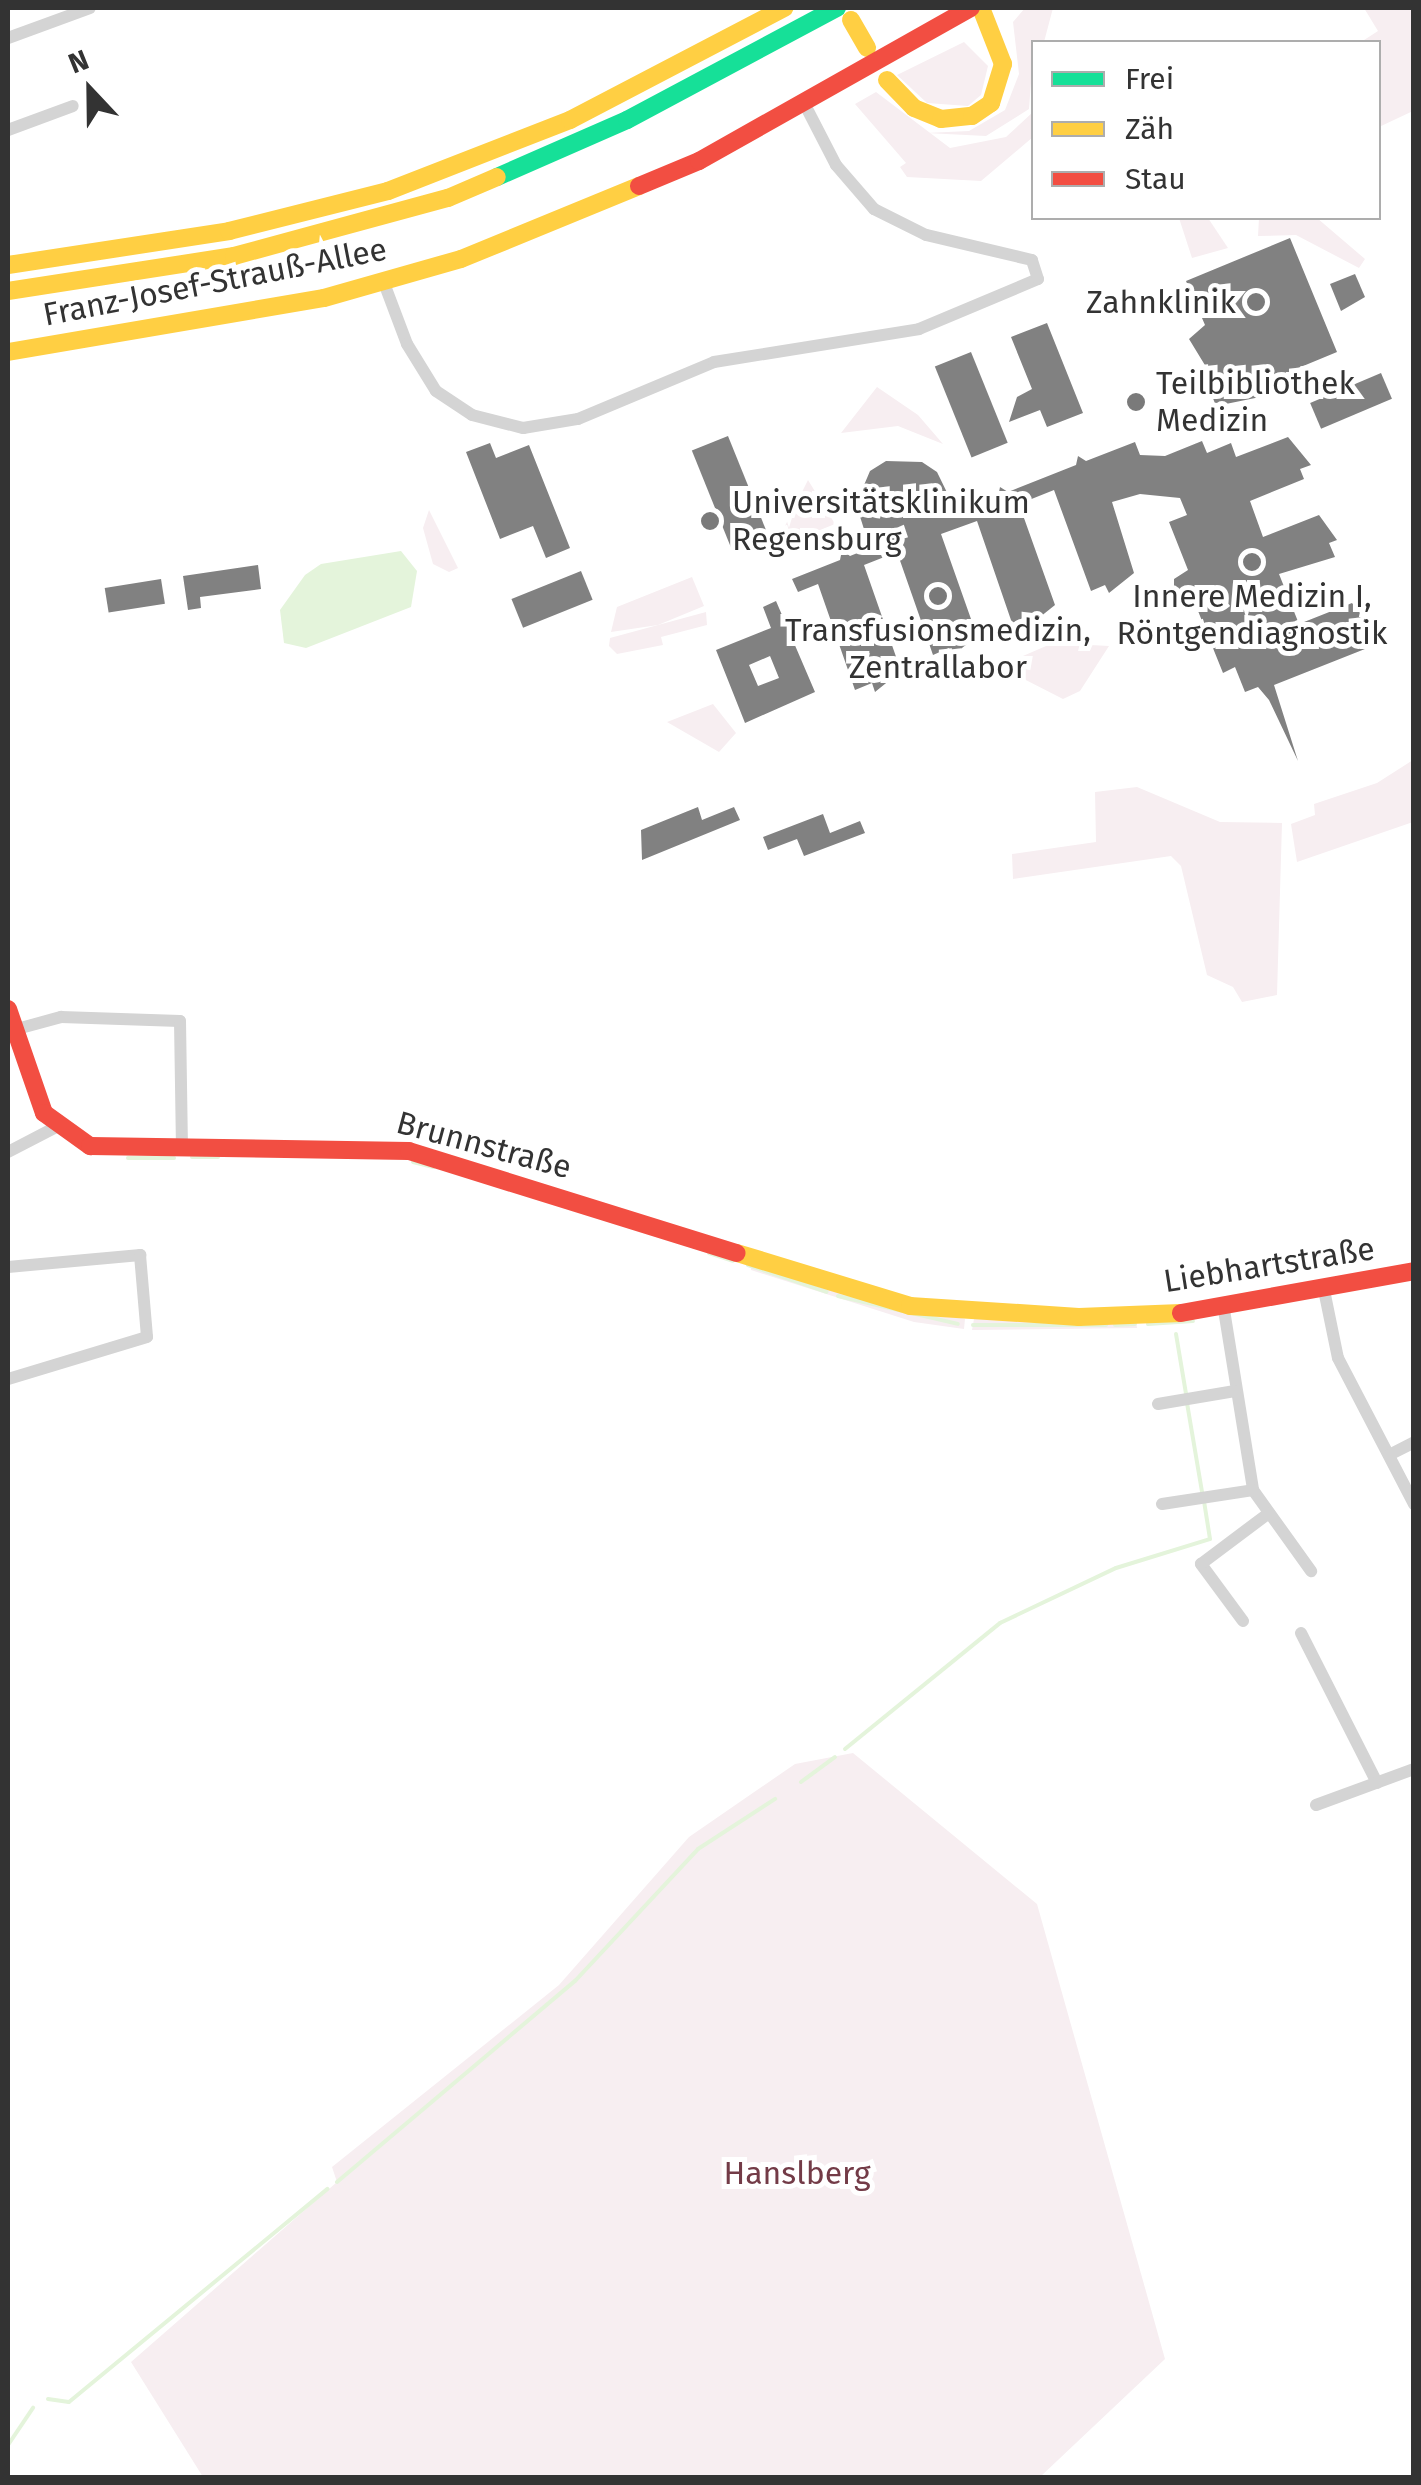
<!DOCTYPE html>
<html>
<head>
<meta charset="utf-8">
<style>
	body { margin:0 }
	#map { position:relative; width:1421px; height:2485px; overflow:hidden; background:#fff; font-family:"Fira Sans",sans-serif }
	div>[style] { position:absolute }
	.green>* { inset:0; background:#f7eef1 }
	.water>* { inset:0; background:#e4f4db }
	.stream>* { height:4px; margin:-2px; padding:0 2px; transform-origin:2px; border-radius:2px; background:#e4f4db }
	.building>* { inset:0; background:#818181; transform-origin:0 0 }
	.street>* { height:12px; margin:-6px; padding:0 6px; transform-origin:6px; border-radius:6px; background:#d4d4d4 }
	.fast>* { height:18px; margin:-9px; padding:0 9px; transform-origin:9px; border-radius:9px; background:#16e098 }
	.slow>* { height:18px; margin:-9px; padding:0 9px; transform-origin:9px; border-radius:9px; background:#ffcf43 }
	.jam>* { height:18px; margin:-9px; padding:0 9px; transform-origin:9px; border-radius:9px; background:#f24e42 }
	.dots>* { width:28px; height:28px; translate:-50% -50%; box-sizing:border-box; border:5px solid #fff; border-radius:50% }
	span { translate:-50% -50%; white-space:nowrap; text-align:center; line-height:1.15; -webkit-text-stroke:10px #fff; paint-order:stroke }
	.street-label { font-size:32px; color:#333 }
	.poi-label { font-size:32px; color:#333 }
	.right { translate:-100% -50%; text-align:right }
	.left { translate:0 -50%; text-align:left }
	.park-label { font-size:32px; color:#733b47 }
	.frame { position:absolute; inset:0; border:10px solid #333; pointer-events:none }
	.legend { position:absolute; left:1031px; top:40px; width:350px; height:180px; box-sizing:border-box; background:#fff; border:2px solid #adadad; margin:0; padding:12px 18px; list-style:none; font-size:30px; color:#333 }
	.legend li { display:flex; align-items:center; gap:20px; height:50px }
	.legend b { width:50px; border:2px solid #adadad }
	.north { position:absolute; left:40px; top:40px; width:100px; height:100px; -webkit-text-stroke:8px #fff; paint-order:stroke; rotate:338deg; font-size:28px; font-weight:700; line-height:40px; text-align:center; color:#333 }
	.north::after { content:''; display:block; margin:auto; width:35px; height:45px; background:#333; clip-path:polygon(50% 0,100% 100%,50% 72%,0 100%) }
</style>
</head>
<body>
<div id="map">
	<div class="green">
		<i style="clip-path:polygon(1025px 8px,1053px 8px,1044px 42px,1034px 42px,1029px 109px,986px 136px,926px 133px,969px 131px,1005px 110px,1019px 74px,1013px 22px)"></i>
		<i style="clip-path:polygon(1364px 8px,1413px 8px,1413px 111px,1379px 127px,1378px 42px,1361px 42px,1378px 31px)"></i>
		<i style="clip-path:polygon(964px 42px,988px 66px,981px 95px,968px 106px,927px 103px,897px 75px)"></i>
		<i style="clip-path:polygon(876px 92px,950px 148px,1006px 137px,1033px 112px,1033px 137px,981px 181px,907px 177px,900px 167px,906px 163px,855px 104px)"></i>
		<i style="clip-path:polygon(1179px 218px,1208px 218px,1228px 248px,1192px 258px)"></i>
		<i style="clip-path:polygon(1259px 218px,1317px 218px,1365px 259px,1359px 268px,1296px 235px,1258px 236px)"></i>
		<i style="clip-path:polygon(877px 387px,918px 415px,943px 444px,898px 426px,841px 433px)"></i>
		<i style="clip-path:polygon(808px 480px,835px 524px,790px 542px,785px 526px)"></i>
		<i style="clip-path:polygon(429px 510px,458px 568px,449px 572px,433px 564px,423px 528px)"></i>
		<i style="clip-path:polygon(692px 577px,704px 606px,658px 625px,611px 632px,617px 607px)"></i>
		<i style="clip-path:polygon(706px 612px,707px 625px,661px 637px,663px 645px,617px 654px,609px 646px,610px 638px)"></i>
		<i style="clip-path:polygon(1053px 643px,1109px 646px,1080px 691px,1063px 699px,1016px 675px,977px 676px)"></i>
		<i style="clip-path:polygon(713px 704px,736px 733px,719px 752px,667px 722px)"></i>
		<i style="clip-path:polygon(1413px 760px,1413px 822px,1297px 862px,1291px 824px,1315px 815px,1314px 804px,1377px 783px)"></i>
		<i style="clip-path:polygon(1137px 787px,1220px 822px,1282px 823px,1277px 995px,1242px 1002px,1233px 987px,1207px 975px,1181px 866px,1171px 856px,1013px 879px,1012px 854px,1096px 842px,1095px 792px)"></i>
		<i style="clip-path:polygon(751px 1261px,965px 1319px,964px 1329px,914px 1322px,751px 1270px)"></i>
		<i style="clip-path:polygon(974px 1319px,1136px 1321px,1137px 1328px,972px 1330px)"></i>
		<i style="clip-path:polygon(853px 1753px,1037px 1904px,1165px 2359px,1040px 2477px,203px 2477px,131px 2362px,337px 2182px,332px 2167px,559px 1985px,689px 1837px,795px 1764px)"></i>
	</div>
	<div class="water">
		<i style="clip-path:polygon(401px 551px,417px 571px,411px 607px,306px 648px,284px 643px,280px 610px,305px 575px,321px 564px)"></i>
	</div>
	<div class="stream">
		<i style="left:192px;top:1157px;width:26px"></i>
		<i style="left:128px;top:1158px;width:46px"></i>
		<i style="left:413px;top:1162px;width:21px;rotate:14deg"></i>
		<i style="left:709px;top:1253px;width:25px;rotate:18deg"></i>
		<i style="left:748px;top:1265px;width:83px;rotate:18.9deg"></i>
		<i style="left:838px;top:1296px;width:123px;rotate:13.1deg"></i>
		<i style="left:1148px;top:1324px;width:45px;rotate:-3.8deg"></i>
		<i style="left:973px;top:1325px;width:133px"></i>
		<i style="left:1115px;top:1325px;width:20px;rotate:-3deg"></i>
		<i style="left:1176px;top:1334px;width:61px;rotate:80.5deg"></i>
		<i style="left:1187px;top:1403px;width:90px;rotate:80.4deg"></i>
		<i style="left:845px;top:1749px;width:200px;rotate:-39.1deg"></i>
		<i style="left:1000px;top:1623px;width:128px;rotate:-25.4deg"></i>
		<i style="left:1116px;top:1568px;width:98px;rotate:-17.1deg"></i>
		<i style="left:1210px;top:1539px;width:37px;rotate:-99deg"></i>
		<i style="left:801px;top:1782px;width:42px;rotate:-36.3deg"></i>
		<i style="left:337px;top:2182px;width:312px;rotate:-40.2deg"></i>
		<i style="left:575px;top:1981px;width:180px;rotate:-47deg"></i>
		<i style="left:698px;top:1849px;width:92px;rotate:-33deg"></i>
		<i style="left:48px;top:2399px;width:21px;rotate:8deg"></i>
		<i style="left:69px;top:2402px;width:335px;rotate:-39.5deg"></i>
		<i style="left:8px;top:2445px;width:45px;rotate:-56deg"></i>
	</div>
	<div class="building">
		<i style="clip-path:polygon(1290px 238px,1337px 352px,1260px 384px,1265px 396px,1216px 406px,1207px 383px,1214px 380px,1189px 339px,1205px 325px,1186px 281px)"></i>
		<i style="clip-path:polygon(1355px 274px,1365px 297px,1341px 311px,1330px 284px)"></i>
		<i style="clip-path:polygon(1047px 323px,1083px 413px,1047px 427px,1040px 410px,1009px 422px,1017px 397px,1032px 389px,1011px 337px)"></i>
		<i style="left:971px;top:352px;width:98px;height:39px;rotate:68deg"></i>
		<i style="left:1381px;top:373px;width:28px;height:77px;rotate:67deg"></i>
		<i style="left:728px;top:436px;width:109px;height:39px;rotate:68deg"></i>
		<i style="clip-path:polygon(1288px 437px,1311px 465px,1300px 469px,1304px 479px,1250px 501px,1263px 537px,1319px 515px,1337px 540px,1329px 543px,1335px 557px,1279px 574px,1299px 624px,1352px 603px,1372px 628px,1364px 631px,1370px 647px,1274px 685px,1298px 761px,1269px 700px,1258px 687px,1245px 692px,1235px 667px,1223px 673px,1196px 606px,1174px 593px,1174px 579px,1188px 570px,1169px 522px,1187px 515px,1180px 498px,1140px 494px,1112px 502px,1134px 573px,1109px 593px,1105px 585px,1091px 591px,1054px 490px,1019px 504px,1055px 605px,1030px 625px,1027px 616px,1012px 623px,977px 521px,941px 534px,977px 636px,952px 656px,949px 648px,933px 655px,897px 552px,864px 565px,901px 671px,875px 692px,872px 683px,855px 690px,818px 584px,798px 592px,792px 579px,840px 560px,842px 550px,850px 556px,870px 548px,856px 504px,870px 471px,886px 461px,922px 462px,937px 472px,957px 513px,998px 497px,1000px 487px,1008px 492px,1076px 465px,1078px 456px,1086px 461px,1135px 442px,1140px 455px,1165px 456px,1202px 441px,1207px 453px,1231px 443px,1236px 457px)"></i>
		<i style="clip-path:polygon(490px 443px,496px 458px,529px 445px,570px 548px,546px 558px,533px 526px,500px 539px,466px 452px)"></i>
		<i style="clip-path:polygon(258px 565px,261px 589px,200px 597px,201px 608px,188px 610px,183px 576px)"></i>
		<i style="left:581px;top:571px;width:31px;height:75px;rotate:68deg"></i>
		<i style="left:161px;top:579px;width:25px;height:57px;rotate:81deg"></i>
		<i style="clip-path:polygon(evenodd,776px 601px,815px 692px,745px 723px,716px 650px,771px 628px,763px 607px,776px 601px,770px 656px,779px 678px,758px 686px,749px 665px,770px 656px)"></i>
		<i style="clip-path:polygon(698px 807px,702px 820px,734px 807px,740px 820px,642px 860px,641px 830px)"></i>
		<i style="clip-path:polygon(823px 814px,830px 833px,860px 821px,865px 833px,804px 856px,797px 839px,768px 850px,763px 837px)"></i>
	</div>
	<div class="street">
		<i style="left:8px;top:38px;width:87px;rotate:-20.1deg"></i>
		<i style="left:8px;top:130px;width:69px;rotate:-20.3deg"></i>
		<i style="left:384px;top:283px;width:65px;rotate:69.3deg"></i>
		<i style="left:407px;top:344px;width:55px;rotate:58.3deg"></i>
		<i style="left:436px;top:391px;width:43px;rotate:33.7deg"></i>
		<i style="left:472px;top:415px;width:53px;rotate:14.3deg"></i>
		<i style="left:523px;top:428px;width:56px;rotate:-9.3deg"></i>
		<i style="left:578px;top:419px;width:147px;rotate:-22.7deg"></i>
		<i style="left:714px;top:362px;width:208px;rotate:-9.1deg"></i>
		<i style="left:919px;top:329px;width:129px;rotate:-22.8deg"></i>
		<i style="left:1038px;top:279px;width:20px;rotate:-108deg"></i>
		<i style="left:1032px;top:260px;width:109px;rotate:-166.7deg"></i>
		<i style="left:926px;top:235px;width:58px;rotate:-153.4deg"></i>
		<i style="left:874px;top:209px;width:58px;rotate:-130.8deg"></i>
		<i style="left:836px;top:165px;width:70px;rotate:-117.3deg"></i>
		<i style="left:17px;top:1029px;width:46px;rotate:-15.3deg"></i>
		<i style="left:61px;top:1017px;width:119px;rotate:1.9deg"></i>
		<i style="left:180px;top:1021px;width:126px;rotate:89.1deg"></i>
		<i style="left:8px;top:1152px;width:54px;rotate:-27.5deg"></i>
		<i style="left:8px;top:1267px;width:133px;rotate:-5.2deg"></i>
		<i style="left:140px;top:1255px;width:82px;rotate:85.1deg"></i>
		<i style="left:147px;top:1337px;width:145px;rotate:163.2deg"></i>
		<i style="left:1324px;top:1290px;width:69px;rotate:78.4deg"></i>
		<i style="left:1338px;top:1358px;width:165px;rotate:62.5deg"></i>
		<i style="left:1224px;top:1310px;width:182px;rotate:80.8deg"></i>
		<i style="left:1253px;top:1490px;width:100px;rotate:54.4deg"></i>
		<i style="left:1158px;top:1404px;width:78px;rotate:-9.6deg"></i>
		<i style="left:1389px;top:1455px;width:28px;rotate:-27deg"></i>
		<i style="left:1162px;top:1504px;width:92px;rotate:-8.7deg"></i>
		<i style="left:1243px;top:1621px;width:71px;rotate:-126.4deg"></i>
		<i style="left:1201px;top:1564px;width:85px;rotate:-36.9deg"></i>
		<i style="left:1301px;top:1633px;width:168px;rotate:63.1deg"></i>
		<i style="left:1316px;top:1805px;width:104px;rotate:-20.2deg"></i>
	</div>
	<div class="fast">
		<i style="left:497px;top:177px;width:142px;rotate:-23.7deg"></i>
		<i style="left:627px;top:120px;width:238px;rotate:-28.1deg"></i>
	</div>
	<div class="slow">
		<i style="left:851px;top:20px;width:32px;rotate:60deg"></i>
		<i style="left:887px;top:80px;width:39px;rotate:46deg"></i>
		<i style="left:914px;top:108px;width:29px;rotate:22deg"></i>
		<i style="left:941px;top:119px;width:31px;rotate:-6deg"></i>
		<i style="left:972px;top:116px;width:23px;rotate:-34deg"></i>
		<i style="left:991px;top:103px;width:41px;rotate:-72.9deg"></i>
		<i style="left:1003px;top:64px;width:60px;rotate:-111.4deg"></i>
		<i style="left:8px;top:265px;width:224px;rotate:-8.7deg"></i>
		<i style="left:229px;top:231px;width:164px;rotate:-14.1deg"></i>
		<i style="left:388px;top:191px;width:195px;rotate:-21.3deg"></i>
		<i style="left:570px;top:120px;width:242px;rotate:-27.6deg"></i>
		<i style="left:8px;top:291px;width:229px;rotate:-8.8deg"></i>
		<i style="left:234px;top:256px;width:222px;rotate:-15.2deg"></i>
		<i style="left:448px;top:198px;width:53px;rotate:-23.2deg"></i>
		<i style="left:8px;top:352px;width:321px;rotate:-9.7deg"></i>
		<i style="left:324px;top:298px;width:142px;rotate:-15.9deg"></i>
		<i style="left:461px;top:259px;width:192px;rotate:-22.3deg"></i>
		<i style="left:737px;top:1253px;width:181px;rotate:17deg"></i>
		<i style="left:910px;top:1306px;width:169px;rotate:3.7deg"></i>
		<i style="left:1079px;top:1317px;width:102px;rotate:-2.2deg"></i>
	</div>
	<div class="jam">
		<i style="left:639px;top:186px;width:65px;rotate:-22.6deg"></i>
		<i style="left:699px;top:161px;width:312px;rotate:-29.4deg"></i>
		<i style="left:8px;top:1009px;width:110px;rotate:70.9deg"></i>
		<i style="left:44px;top:1113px;width:57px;rotate:35.7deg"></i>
		<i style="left:90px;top:1146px;width:319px;rotate:0.9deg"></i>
		<i style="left:409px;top:1151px;width:343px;rotate:17.3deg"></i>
		<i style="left:1181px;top:1313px;width:237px;rotate:-10.2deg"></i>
	</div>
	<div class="dots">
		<i style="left:1256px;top:302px;background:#7a7a7a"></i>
		<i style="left:1136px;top:402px;background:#7a7a7a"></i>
		<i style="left:710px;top:521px;background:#7a7a7a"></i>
		<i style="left:1252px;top:562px;background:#7a7a7a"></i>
		<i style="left:938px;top:596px;background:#7a7a7a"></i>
	</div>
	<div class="street-label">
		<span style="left:215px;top:282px;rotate:-11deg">Franz-Josef-Strauß-Allee</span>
		<span style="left:484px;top:1145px;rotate:15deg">Brunnstraße</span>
		<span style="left:1269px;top:1265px;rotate:-9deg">Liebhartstraße</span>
	</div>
	<div class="poi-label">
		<span class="right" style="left:1236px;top:302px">Zahnklinik</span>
		<span class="left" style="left:1156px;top:402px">Teilbibliothek<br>Medizin</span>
		<span class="left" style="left:732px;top:521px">Universitätsklinikum<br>Regensburg</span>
		<span style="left:1252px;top:615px">Innere Medizin I,<br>Röntgendiagnostik</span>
		<span style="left:938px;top:649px">Transfusionsmedizin,<br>Zentrallabor</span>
	</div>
	<div class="park-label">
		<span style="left:797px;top:2173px">Hanslberg</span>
	</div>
	<div class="frame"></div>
	<ul class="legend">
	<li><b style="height:12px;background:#16e098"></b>Frei</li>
	<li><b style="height:12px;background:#ffcf43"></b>Zäh</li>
	<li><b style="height:12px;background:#f24e42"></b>Stau</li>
	</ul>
	<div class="north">N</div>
</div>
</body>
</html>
